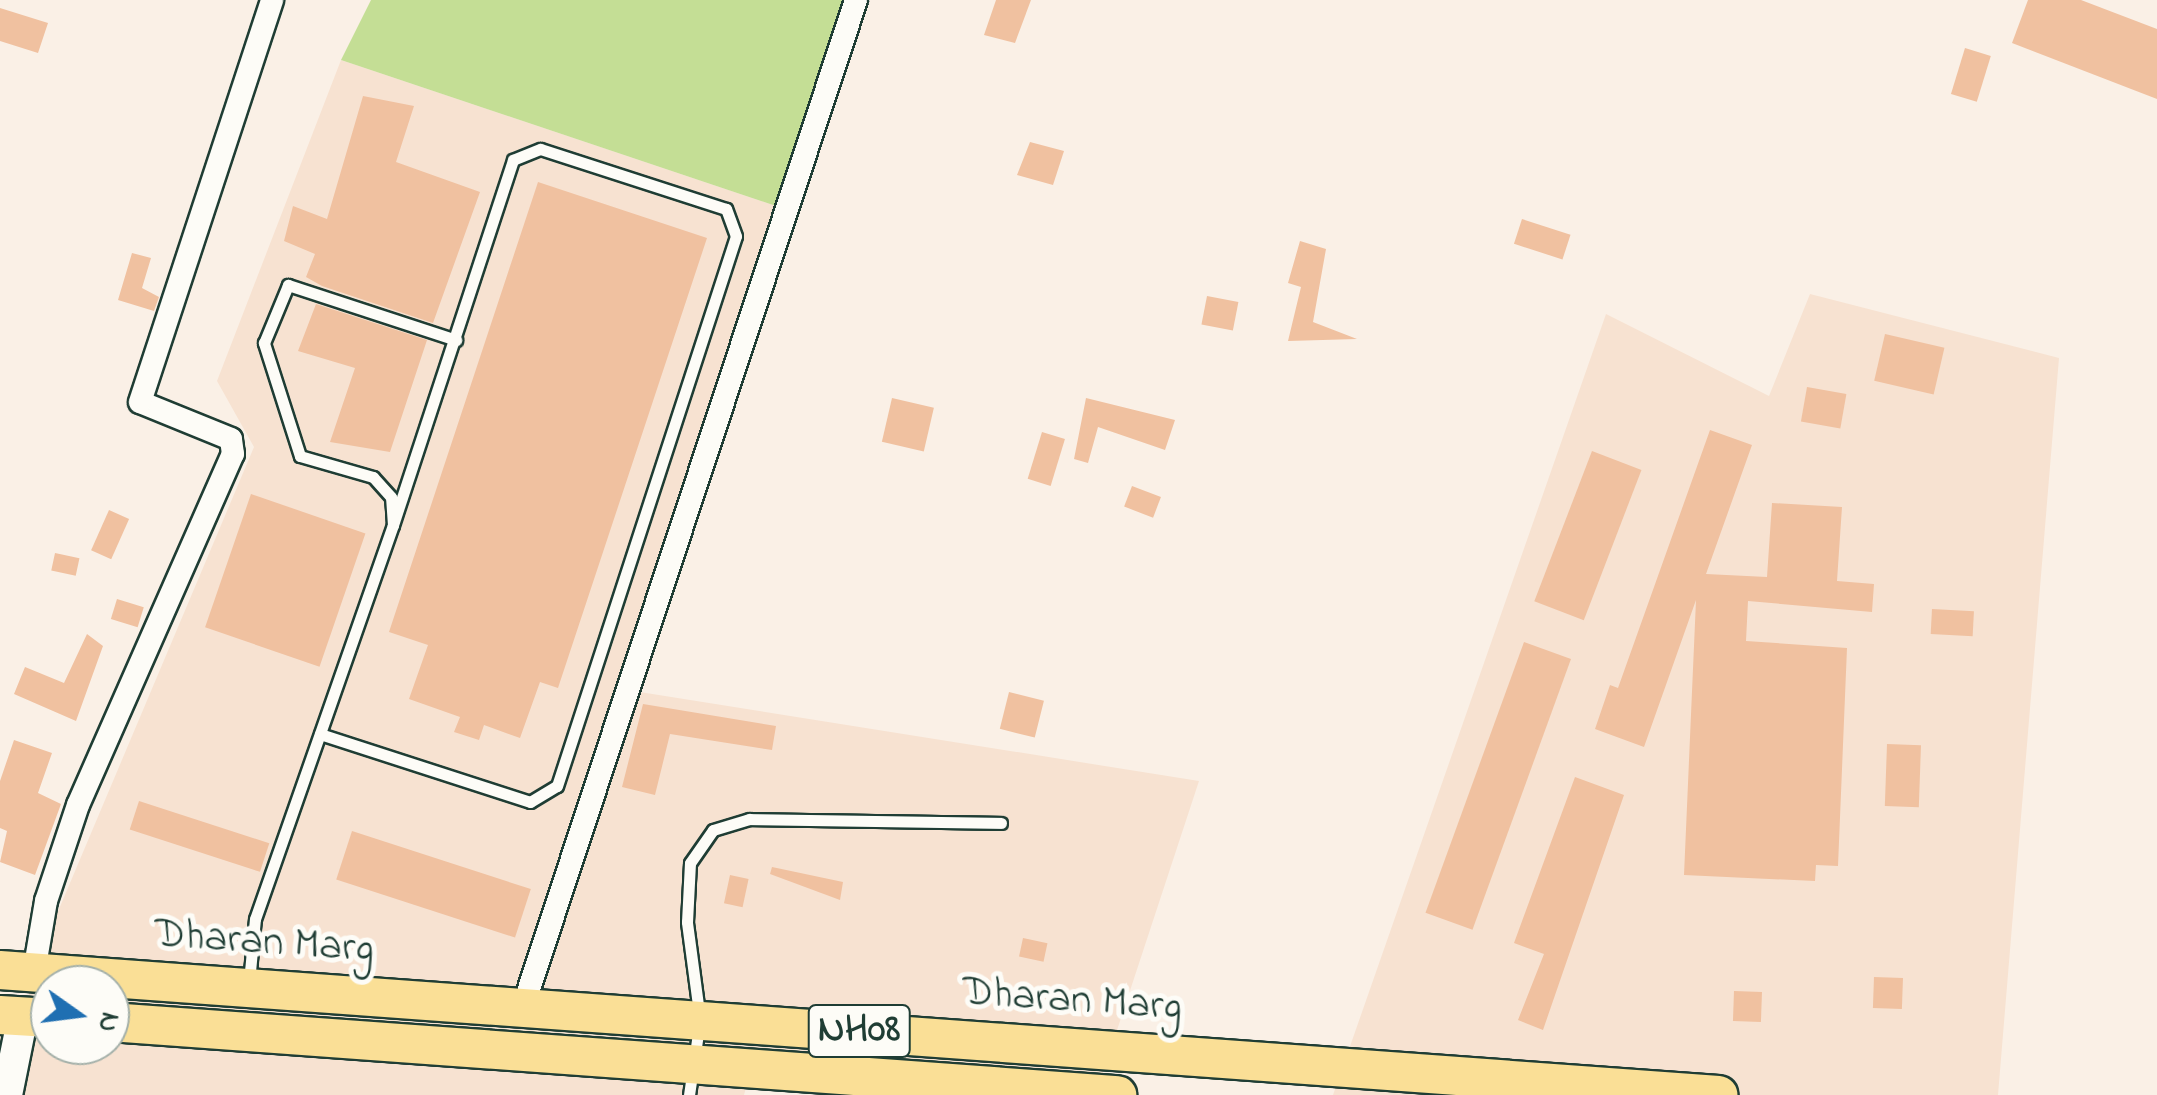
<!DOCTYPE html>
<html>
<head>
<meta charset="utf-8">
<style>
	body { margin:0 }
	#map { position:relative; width:2157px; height:1095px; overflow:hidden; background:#faf0e6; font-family:"Indie Flower",sans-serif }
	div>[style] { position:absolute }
	.built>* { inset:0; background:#f7e2d1 }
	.green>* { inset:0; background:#c4de95 }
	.building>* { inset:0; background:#f0c1a0; transform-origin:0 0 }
	.roads { filter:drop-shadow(2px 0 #1f3d34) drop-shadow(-2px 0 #1f3d34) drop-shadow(0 2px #1f3d34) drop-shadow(0 -2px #1f3d34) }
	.service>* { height:11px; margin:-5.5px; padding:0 5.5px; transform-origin:5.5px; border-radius:5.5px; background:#fdfcf7 }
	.minor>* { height:22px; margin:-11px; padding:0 11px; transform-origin:11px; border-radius:11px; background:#fdfcf7 }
	.tertiary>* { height:30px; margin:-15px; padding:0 15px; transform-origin:15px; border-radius:15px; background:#fdfcf7 }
	.primary>* { height:38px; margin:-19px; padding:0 19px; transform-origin:19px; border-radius:19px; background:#fadf96 }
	span { translate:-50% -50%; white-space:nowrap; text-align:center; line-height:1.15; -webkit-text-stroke:10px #fdfcf7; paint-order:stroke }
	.shield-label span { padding:2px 8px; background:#fdfcf7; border:2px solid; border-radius:8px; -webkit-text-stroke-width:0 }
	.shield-label { font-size:40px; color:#1f3d34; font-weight:700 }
	.street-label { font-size:42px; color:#1f3d34 }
	.north { position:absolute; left:30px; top:965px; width:100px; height:100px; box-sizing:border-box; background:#fdfcf7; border:2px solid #a4b0a9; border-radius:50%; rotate:104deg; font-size:28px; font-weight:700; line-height:40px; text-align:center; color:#1f3d34 }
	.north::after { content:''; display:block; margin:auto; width:35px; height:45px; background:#1f6fb2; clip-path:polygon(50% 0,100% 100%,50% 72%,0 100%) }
</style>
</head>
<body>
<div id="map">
	<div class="built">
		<i style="clip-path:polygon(evenodd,341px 60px,782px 208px,621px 689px,1199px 781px,1096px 1094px,751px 1069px,744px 1095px,0 1095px,0 1015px,23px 1015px,43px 947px,254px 447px,217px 381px,341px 60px,50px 985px,110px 985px,110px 1045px,50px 1045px,50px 985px)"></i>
		<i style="clip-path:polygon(1810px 294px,2059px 358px,1998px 1095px,1333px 1095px,1606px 314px,1769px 396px)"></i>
	</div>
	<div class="green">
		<i style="clip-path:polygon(371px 0,851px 0,782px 208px,341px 60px)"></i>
	</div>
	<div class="building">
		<i style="clip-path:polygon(996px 0,1031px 0,1015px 43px,984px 35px)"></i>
		<i style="clip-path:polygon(2028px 0,2081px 0,2157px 29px,2157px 99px,2012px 43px)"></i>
		<i style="clip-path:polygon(0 8px,48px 23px,38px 53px,0 41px)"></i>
		<i style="left:1965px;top:48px;width:27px;height:48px;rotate:17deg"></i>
		<i style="clip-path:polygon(363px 96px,414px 106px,396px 162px,480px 192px,433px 323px,322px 286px,306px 277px,315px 254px,284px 241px,293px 206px,327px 219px)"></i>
		<i style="clip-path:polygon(1030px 142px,1064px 151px,1053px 185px,1017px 175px)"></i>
		<i style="clip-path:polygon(538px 182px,707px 238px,558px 688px,540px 682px,520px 738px,484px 725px,479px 740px,454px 732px,460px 717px,409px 699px,428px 645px,389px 632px)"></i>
		<i style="left:1522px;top:219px;width:51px;height:26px;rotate:18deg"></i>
		<i style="clip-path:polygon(1300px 241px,1326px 249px,1313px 322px,1357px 339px,1288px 341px,1301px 287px,1288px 283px)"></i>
		<i style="clip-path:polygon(132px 253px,151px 258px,142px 288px,159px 297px,154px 311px,118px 300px)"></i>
		<i style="left:1207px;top:296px;width:32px;height:29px;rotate:11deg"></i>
		<i style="clip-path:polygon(316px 304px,427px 340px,390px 452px,330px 442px,355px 368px,298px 351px)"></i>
		<i style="left:1885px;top:334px;width:61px;height:48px;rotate:13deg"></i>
		<i style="left:1807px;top:387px;width:40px;height:35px;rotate:10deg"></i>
		<i style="left:892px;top:398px;width:43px;height:45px;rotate:13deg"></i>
		<i style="clip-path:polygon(1086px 398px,1175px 420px,1165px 450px,1098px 427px,1088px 463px,1074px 459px)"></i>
		<i style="clip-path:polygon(1710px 430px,1752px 445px,1706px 574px,1767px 577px,1772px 503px,1842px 507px,1837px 581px,1874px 584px,1872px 612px,1748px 601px,1746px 641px,1847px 648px,1838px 866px,1816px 865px,1815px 881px,1684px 875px,1696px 600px,1644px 747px,1595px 729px,1610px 685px,1618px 688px)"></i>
		<i style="left:1042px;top:432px;width:24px;height:49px;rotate:17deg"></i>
		<i style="left:1592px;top:451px;width:53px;height:161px;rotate:21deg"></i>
		<i style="left:1132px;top:486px;width:31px;height:22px;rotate:21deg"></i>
		<i style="left:251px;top:494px;width:121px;height:141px;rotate:19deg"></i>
		<i style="left:109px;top:510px;width:22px;height:44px;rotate:24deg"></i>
		<i style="left:55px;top:553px;width:25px;height:18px;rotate:12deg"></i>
		<i style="left:117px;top:599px;width:28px;height:21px;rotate:17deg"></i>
		<i style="left:1932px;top:609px;width:42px;height:25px;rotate:3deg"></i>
		<i style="clip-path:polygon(87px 634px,103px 646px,76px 721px,14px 694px,25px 667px,64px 683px)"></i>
		<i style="left:1524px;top:642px;width:50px;height:288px;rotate:20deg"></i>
		<i style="left:1009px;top:692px;width:36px;height:38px;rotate:14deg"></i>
		<i style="clip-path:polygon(643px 704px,776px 726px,772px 750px,670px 734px,655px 795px,622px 787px)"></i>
		<i style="clip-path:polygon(14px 740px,52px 753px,38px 793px,61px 804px,35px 875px,0 862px,7px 831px,0 828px,0 781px)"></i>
		<i style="left:1887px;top:744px;width:34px;height:62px;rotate:2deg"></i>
		<i style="clip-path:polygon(1575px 777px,1624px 795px,1543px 1030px,1518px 1020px,1544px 954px,1514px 943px)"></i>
		<i style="left:139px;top:801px;width:137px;height:30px;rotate:18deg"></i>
		<i style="left:352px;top:831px;width:188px;height:51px;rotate:18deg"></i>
		<i style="clip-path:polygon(772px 867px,843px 882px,840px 900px,770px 874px)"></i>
		<i style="left:730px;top:875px;width:19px;height:29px;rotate:12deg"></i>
		<i style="left:1023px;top:938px;width:25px;height:19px;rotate:12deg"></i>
		<i style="left:1874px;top:977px;width:29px;height:31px;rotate:2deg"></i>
		<i style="left:1734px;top:991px;width:28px;height:30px;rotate:2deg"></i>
	</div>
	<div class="roads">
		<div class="service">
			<i style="left:320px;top:734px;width:221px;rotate:17.9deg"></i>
			<i style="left:530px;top:802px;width:31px;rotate:-31deg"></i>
			<i style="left:557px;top:786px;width:578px;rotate:-71.97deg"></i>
			<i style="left:736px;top:236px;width:29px;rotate:-110deg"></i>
			<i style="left:726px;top:209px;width:195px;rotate:-162.1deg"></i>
			<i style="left:540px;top:149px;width:29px;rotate:158deg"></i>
			<i style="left:513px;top:160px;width:384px;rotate:108.2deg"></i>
			<i style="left:249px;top:982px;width:63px;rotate:-84.6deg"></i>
			<i style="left:255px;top:919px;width:417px;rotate:-70.7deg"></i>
			<i style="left:393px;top:525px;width:28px;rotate:-94deg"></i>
			<i style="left:391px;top:497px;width:27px;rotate:-132deg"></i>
			<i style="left:373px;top:477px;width:76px;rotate:-164deg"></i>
			<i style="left:300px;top:456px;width:119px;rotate:-107.7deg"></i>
			<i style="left:264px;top:343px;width:63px;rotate:-67.5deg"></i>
			<i style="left:288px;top:285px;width:177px;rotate:18.1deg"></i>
			<i style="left:689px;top:1095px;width:76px;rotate:-81.7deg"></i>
			<i style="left:700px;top:1020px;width:99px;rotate:-97.6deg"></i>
			<i style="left:687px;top:922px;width:59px;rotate:-87.1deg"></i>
			<i style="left:690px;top:863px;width:40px;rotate:-55.1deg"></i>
			<i style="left:713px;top:830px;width:38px;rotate:-17deg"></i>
			<i style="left:749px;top:819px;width:252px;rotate:0.9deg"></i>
		</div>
		<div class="minor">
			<i style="left:34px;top:972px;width:72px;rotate:-80.4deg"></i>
			<i style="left:46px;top:901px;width:101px;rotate:-71.6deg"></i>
			<i style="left:78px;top:805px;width:384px;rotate:-66.2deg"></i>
			<i style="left:233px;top:454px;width:15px;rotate:-98deg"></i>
			<i style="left:231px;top:439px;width:98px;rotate:-157.9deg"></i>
			<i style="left:140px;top:402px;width:423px;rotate:-71.8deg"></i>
			<i style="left:523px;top:1007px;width:1061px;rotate:-71.7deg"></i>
		</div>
		<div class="tertiary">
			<i style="left:7px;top:1095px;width:81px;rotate:-78.6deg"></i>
		</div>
		<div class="primary">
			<i style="left:0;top:970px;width:1723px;rotate:4.16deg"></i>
			<i style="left:0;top:1015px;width:50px;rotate:3.4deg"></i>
			<i style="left:110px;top:1022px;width:1010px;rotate:4.15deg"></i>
		</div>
	</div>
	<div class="shield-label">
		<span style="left:859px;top:1031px">NH08</span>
	</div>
	<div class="street-label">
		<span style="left:264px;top:943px;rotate:4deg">Dharan Marg</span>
		<span style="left:1072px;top:1001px;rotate:4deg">Dharan Marg</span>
	</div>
	<div class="north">N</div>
</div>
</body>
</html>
